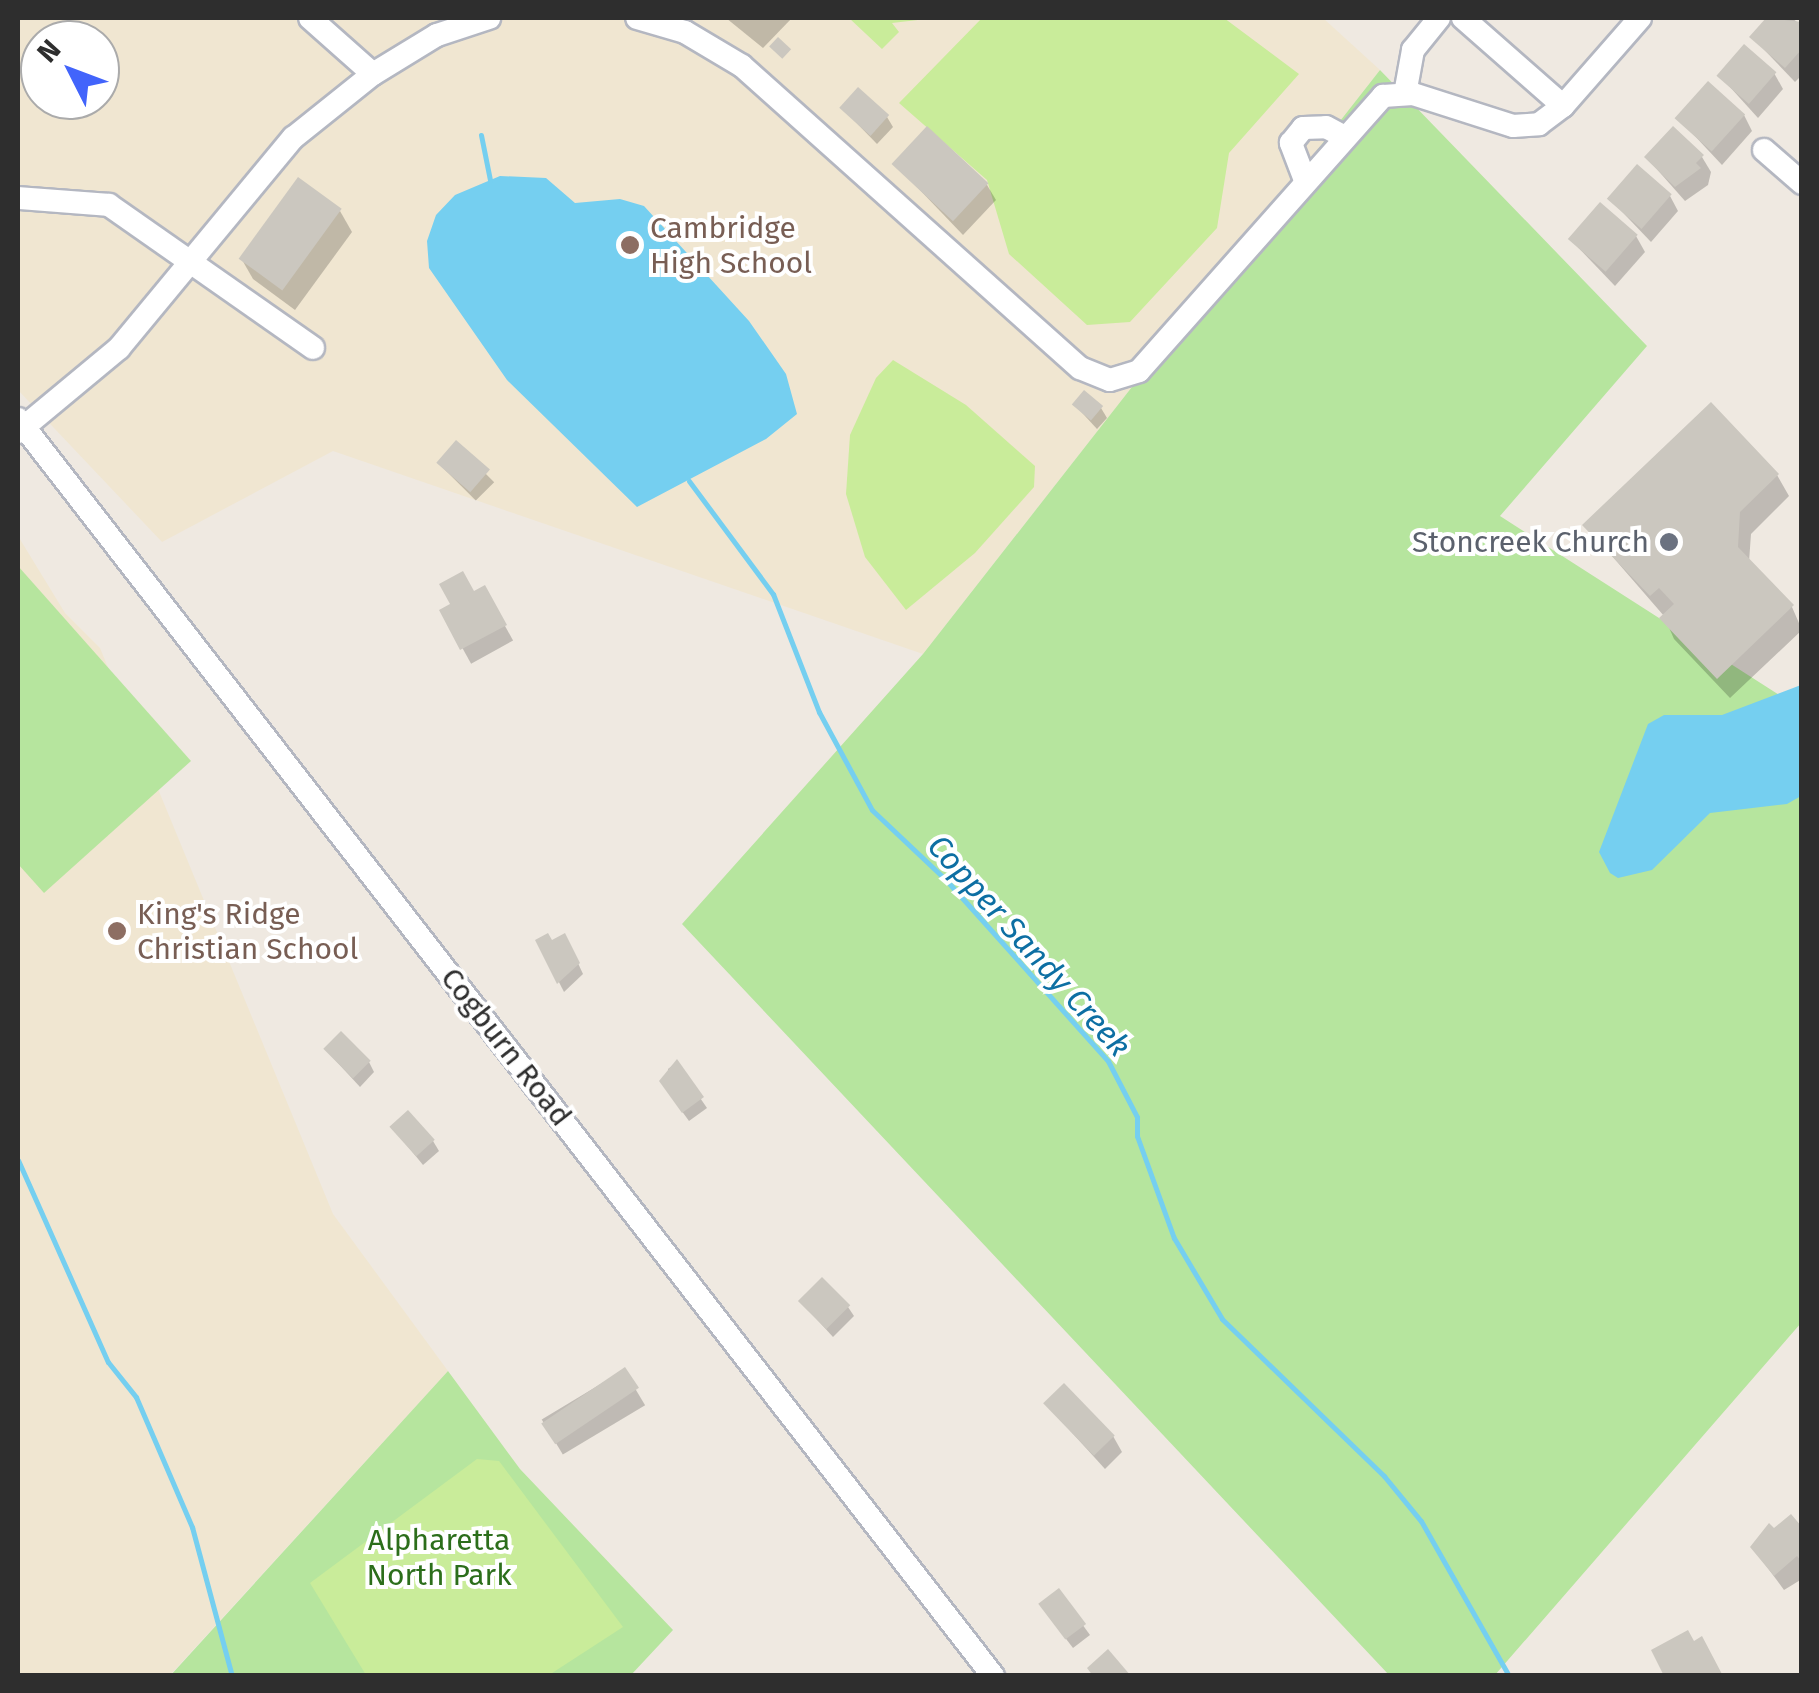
<!DOCTYPE html>
<html>
<head>
<meta charset="utf-8">
<style>
	body { margin:0 }
	#map { position:relative; width:1819px; height:1693px; overflow:hidden; background:#efe9e1; font-family:"Fira Sans",sans-serif }
	div>[style] { position:absolute }
	.education>* { inset:0; background:#f0e6d1 }
	.green>* { inset:0; background:#b6e59e }
	.pitch>* { inset:0; background:#c9ec9a }
	.water>* { inset:0; background:#75cff0 }
	.shadow>* { inset:0; background:#0003; transform-origin:0 0 }
	.stream>* { height:5px; margin:-2.5px; padding:0 2.5px; transform-origin:2.5px; border-radius:2.5px; background:#75cff0 }
	.building>* { inset:0; background:#cbc7bf; transform-origin:0 0 }
	.roads { filter:drop-shadow(2px 0 #b4b7c1) drop-shadow(-2px 0 #b4b7c1) drop-shadow(0 2px #b4b7c1) drop-shadow(0 -2px #b4b7c1) }
	.minor>* { height:22px; margin:-11px; padding:0 11px; transform-origin:11px; border-radius:11px; background:#fff }
	.dots>* { width:28px; height:28px; translate:-50% -50%; box-sizing:border-box; border:5px solid #fff; border-radius:50% }
	span { translate:-50% -50%; white-space:nowrap; text-align:center; line-height:1.15; -webkit-text-stroke:8px #fff; paint-order:stroke }
	.education-label { font-size:30px; color:#785e54 }
	.left { translate:0 -50%; text-align:left }
	.worship-label { font-size:30px; color:#5b616d }
	.right { translate:-100% -50%; text-align:right }
	.street-label { font-size:30px; color:#2e2e2e }
	.park-label { font-size:30px; color:#2c6e1b }
	.water-label { font-size:32px; color:#0d6fa3; font-style:italic }
	.frame { position:absolute; inset:0; border:20px solid #2e2e2e; pointer-events:none }
	.north { position:absolute; left:20px; top:20px; width:100px; height:100px; box-sizing:border-box; background:#fff; border:2px solid #ababab; border-radius:50%; rotate:312deg; font-size:28px; font-weight:700; line-height:40px; text-align:center; color:#2e2e2e }
	.north::after { content:''; display:block; margin:auto; width:35px; height:45px; background:#4264fb; clip-path:polygon(50% 0,100% 100%,50% 72%,0 100%) }
</style>
</head>
<body>
<div id="map">
	<div class="education">
		<i style="clip-path:polygon(evenodd,18px 18px,1323px 18px,1380px 70px,923px 654px,333px 451px,162px 542px,18px 390px,18px 18px,40px 40px,100px 40px,100px 100px,40px 100px,40px 40px)"></i>
		<i style="clip-path:polygon(18px 536px,65px 613px,100px 648px,333px 1214px,448px 1371px,170px 1675px,18px 1675px)"></i>
	</div>
	<div class="green">
		<i style="clip-path:polygon(1380px 70px,1647px 346px,1500px 516px,1801px 709px,1801px 1323px,1495px 1675px,1389px 1675px,682px 924px,923px 654px)"></i>
		<i style="clip-path:polygon(18px 566px,191px 761px,44px 893px,18px 864px)"></i>
		<i style="clip-path:polygon(448px 1371px,520px 1469px,673px 1630px,631px 1675px,170px 1676px)"></i>
	</div>
	<div class="pitch">
		<i style="clip-path:polygon(849px 18px,935px 18px,892px 23px,899px 32px,882px 49px)"></i>
		<i style="clip-path:polygon(982px 18px,1224px 18px,1299px 74px,1229px 153px,1217px 228px,1130px 322px,1087px 325px,1009px 254px,987px 180px,899px 103px)"></i>
		<i style="clip-path:polygon(893px 360px,966px 405px,1035px 466px,1034px 487px,975px 553px,906px 610px,865px 557px,846px 494px,850px 435px,876px 378px)"></i>
		<i style="clip-path:polygon(477px 1459px,499px 1461px,623px 1627px,549px 1675px,366px 1675px,310px 1583px)"></i>
	</div>
	<div class="water">
		<i style="clip-path:polygon(500px 176px,546px 178px,575px 203px,620px 199px,644px 206px,749px 321px,786px 374px,797px 414px,766px 439px,637px 507px,507px 380px,429px 268px,427px 241px,436px 215px,455px 195px)"></i>
		<i style="clip-path:polygon(1801px 685px,1801px 796px,1787px 804px,1710px 813px,1652px 870px,1618px 878px,1610px 873px,1599px 852px,1648px 724px,1664px 715px,1722px 715px)"></i>
	</div>
	<div class="shadow">
		<i style="clip-path:polygon(726px 18px,792px 18px,763px 48px)"></i>
		<i style="clip-path:polygon(1769px 18px,1792px 18px,1802px 26px,1802px 75px,1795px 82px,1752px 37px)"></i>
		<i style="clip-path:polygon(1774px 73px,1783px 89px,1758px 118px,1720px 76px)"></i>
		<i style="clip-path:polygon(842px 108px,887px 117px,893px 127px,877px 144px)"></i>
		<i style="clip-path:polygon(1744px 115px,1752px 131px,1722px 165px,1678px 118px)"></i>
		<i style="clip-path:polygon(1702px 157px,1711px 172px,1708px 185px,1685px 201px,1647px 158px)"></i>
		<i style="clip-path:polygon(895px 164px,987px 185px,996px 200px,963px 235px)"></i>
		<i style="clip-path:polygon(1670px 196px,1678px 211px,1651px 242px,1608px 197px)"></i>
		<i style="clip-path:polygon(340px 211px,352px 232px,295px 310px,253px 279px,241px 258px)"></i>
		<i style="clip-path:polygon(1636px 236px,1645px 252px,1615px 286px,1571px 240px)"></i>
		<i style="clip-path:polygon(1074px 404px,1101px 408px,1107px 418px,1097px 429px)"></i>
		<i style="left:456px;top:444px;width:54px;height:26px;rotate:45deg"></i>
		<i style="clip-path:polygon(1777px 475px,1789px 496px,1751px 534px,1749px 562px,1792px 607px,1802px 630px,1730px 698px,1674px 639px,1664px 616px,1586px 526px)"></i>
		<i style="left:484px;top:588px;width:60px;height:48px;rotate:61deg"></i>
		<i style="clip-path:polygon(538px 941px,570px 946px,583px 974px,564px 992px)"></i>
		<i style="clip-path:polygon(326px 1050px,369px 1062px,374px 1072px,360px 1087px)"></i>
		<i style="clip-path:polygon(676px 1063px,707px 1108px,689px 1121px,668px 1092px,668px 1069px)"></i>
		<i style="clip-path:polygon(392px 1127px,433px 1141px,439px 1151px,423px 1165px)"></i>
		<i style="clip-path:polygon(801px 1302px,848px 1307px,854px 1316px,833px 1337px)"></i>
		<i style="left:624px;top:1370px;width:41px;height:96px;rotate:59deg"></i>
		<i style="clip-path:polygon(1046px 1404px,1113px 1436px,1122px 1452px,1105px 1469px)"></i>
		<i style="clip-path:polygon(1802px 1531px,1802px 1579px,1784px 1590px,1753px 1548px)"></i>
		<i style="clip-path:polygon(1058px 1591px,1090px 1635px,1073px 1648px,1047px 1614px)"></i>
	</div>
	<div class="stream">
		<i style="left:481px;top:135px;width:46px;rotate:78.7deg"></i>
		<i style="left:689px;top:481px;width:141px;rotate:53.4deg"></i>
		<i style="left:773px;top:594px;width:127px;rotate:68.7deg"></i>
		<i style="left:819px;top:712px;width:111px;rotate:61.6deg"></i>
		<i style="left:872px;top:810px;width:103px;rotate:43.4deg"></i>
		<i style="left:947px;top:881px;width:241px;rotate:48.2deg"></i>
		<i style="left:1108px;top:1061px;width:63px;rotate:62.6deg"></i>
		<i style="left:1137px;top:1117px;width:19px;rotate:90deg"></i>
		<i style="left:1137px;top:1136px;width:109px;rotate:70.1deg"></i>
		<i style="left:1174px;top:1238px;width:94px;rotate:59.3deg"></i>
		<i style="left:1222px;top:1319px;width:226px;rotate:44.1deg"></i>
		<i style="left:1384px;top:1476px;width:58px;rotate:50.6deg"></i>
		<i style="left:1421px;top:1521px;width:178px;rotate:60.4deg"></i>
		<i style="left:18px;top:1160px;width:221px;rotate:66deg"></i>
		<i style="left:108px;top:1362px;width:45px;rotate:51.3deg"></i>
		<i style="left:136px;top:1397px;width:142px;rotate:66.7deg"></i>
		<i style="left:192px;top:1527px;width:154px;rotate:75deg"></i>
	</div>
	<div class="building">
		<i style="clip-path:polygon(1766px 18px,1802px 22px,1802px 49px,1785px 68px,1749px 37px)"></i>
		<i style="left:778px;top:37px;width:18px;height:13px;rotate:43deg"></i>
		<i style="left:1744px;top:44px;width:43px;height:42px;rotate:41deg"></i>
		<i style="left:1708px;top:81px;width:50px;height:50px;rotate:42deg"></i>
		<i style="left:858px;top:87px;width:42px;height:28px;rotate:42deg"></i>
		<i style="left:927px;top:126px;width:84px;height:52px;rotate:43deg"></i>
		<i style="clip-path:polygon(1673px 126px,1704px 155px,1696px 163px,1701px 168px,1675px 187px,1644px 157px)"></i>
		<i style="left:1637px;top:164px;width:46px;height:46px;rotate:41deg"></i>
		<i style="left:298px;top:177px;width:54px;height:101px;rotate:36deg"></i>
		<i style="left:1600px;top:202px;width:50px;height:49px;rotate:41deg"></i>
		<i style="left:1084px;top:390px;width:25px;height:19px;rotate:40deg"></i>
		<i style="clip-path:polygon(1711px 402px,1779px 474px,1740px 512px,1738px 547px,1794px 605px,1717px 679px,1659px 618px,1674px 604px,1659px 588px,1650px 596px,1582px 525px)"></i>
		<i style="left:456px;top:440px;width:45px;height:30px;rotate:41deg"></i>
		<i style="clip-path:polygon(463px 571px,474px 591px,485px 585px,507px 625px,460px 650px,439px 610px,450px 604px,439px 584px)"></i>
		<i style="clip-path:polygon(548px 933px,552px 940px,565px 933px,580px 963px,557px 984px,535px 940px)"></i>
		<i style="left:341px;top:1031px;width:42px;height:25px;rotate:45deg"></i>
		<i style="clip-path:polygon(677px 1059px,704px 1097px,682px 1113px,659px 1081px)"></i>
		<i style="left:408px;top:1110px;width:40px;height:25px;rotate:48deg"></i>
		<i style="left:822px;top:1277px;width:40px;height:34px;rotate:45deg"></i>
		<i style="left:625px;top:1367px;width:25px;height:101px;rotate:56deg"></i>
		<i style="left:1064px;top:1383px;width:73px;height:29px;rotate:46deg"></i>
		<i style="clip-path:polygon(1791px 1514px,1802px 1527px,1802px 1562px,1797px 1556px,1774px 1576px,1750px 1547px,1769px 1523px,1774px 1528px)"></i>
		<i style="left:1059px;top:1588px;width:45px;height:26px;rotate:53deg"></i>
		<i style="clip-path:polygon(1688px 1630px,1694px 1641px,1702px 1636px,1723px 1676px,1664px 1676px,1651px 1650px)"></i>
		<i style="clip-path:polygon(1108px 1649px,1131px 1676px,1093px 1676px,1087px 1668px)"></i>
	</div>
	<div class="roads">
		<div class="minor">
			<i style="left:637px;top:18px;width:50px;rotate:16.3deg"></i>
			<i style="left:685px;top:32px;width:66px;rotate:30.8deg"></i>
			<i style="left:742px;top:66px;width:453px;rotate:41.8deg"></i>
			<i style="left:1080px;top:368px;width:32px;rotate:22deg"></i>
			<i style="left:1110px;top:380px;width:30px;rotate:-17deg"></i>
			<i style="left:1139px;top:371px;width:368px;rotate:-48.4deg"></i>
			<i style="left:1383px;top:96px;width:30px;rotate:-4deg"></i>
			<i style="left:1413px;top:94px;width:105px;rotate:17.7deg"></i>
			<i style="left:1513px;top:126px;width:26px;rotate:-4deg"></i>
			<i style="left:1539px;top:124px;width:30px;rotate:-37deg"></i>
			<i style="left:1563px;top:106px;width:117px;rotate:-48.8deg"></i>
			<i style="left:1463px;top:18px;width:133px;rotate:41.3deg"></i>
			<i style="left:373px;top:74px;width:75px;rotate:-31.4deg"></i>
			<i style="left:437px;top:35px;width:55px;rotate:-18.1deg"></i>
			<i style="left:1405px;top:94px;width:45px;rotate:-79.7deg"></i>
			<i style="left:1413px;top:50px;width:41px;rotate:-50.9deg"></i>
			<i style="left:1764px;top:150px;width:50px;rotate:41deg"></i>
			<i style="left:1305px;top:180px;width:40px;rotate:-111deg"></i>
			<i style="left:1291px;top:143px;width:19px;rotate:-51deg"></i>
			<i style="left:1303px;top:128px;width:23px;rotate:-2deg"></i>
			<i style="left:1326px;top:127px;width:19px;rotate:28deg"></i>
			<i style="left:18px;top:198px;width:91px;rotate:4.4deg"></i>
			<i style="left:109px;top:205px;width:249px;rotate:35deg"></i>
			<i style="left:18px;top:419px;width:1591px;rotate:52.2deg"></i>
			<i style="left:18px;top:432px;width:131px;rotate:-39.7deg"></i>
			<i style="left:119px;top:348px;width:273px;rotate:-50.4deg"></i>
			<i style="left:293px;top:138px;width:102px;rotate:-38.7deg"></i>
			<i style="left:373px;top:74px;width:84px;rotate:-138.4deg"></i>
		</div>
	</div>
	<div class="dots">
		<i style="left:630px;top:245px;background:#8d6e63"></i>
		<i style="left:1669px;top:542px;background:#6b7280"></i>
		<i style="left:117px;top:931px;background:#8d6e63"></i>
	</div>
	<div class="education-label">
		<span class="left" style="left:650px;top:245px">Cambridge<br>High School</span>
		<span class="left" style="left:137px;top:931px">King's Ridge<br>Christian School</span>
	</div>
	<div class="worship-label">
		<span class="right" style="left:1649px;top:542px">Stoncreek Church</span>
	</div>
	<div class="street-label">
		<span style="left:506px;top:1047px;rotate:52deg">Cogburn Road</span>
	</div>
	<div class="park-label">
		<span style="left:439px;top:1557px">Alpharetta<br>North Park</span>
	</div>
	<div class="water-label">
		<span style="left:1029px;top:946px;rotate:48deg">Copper Sandy Creek</span>
	</div>
	<div class="frame"></div>
	<div class="north">N</div>
</div>
</body>
</html>
